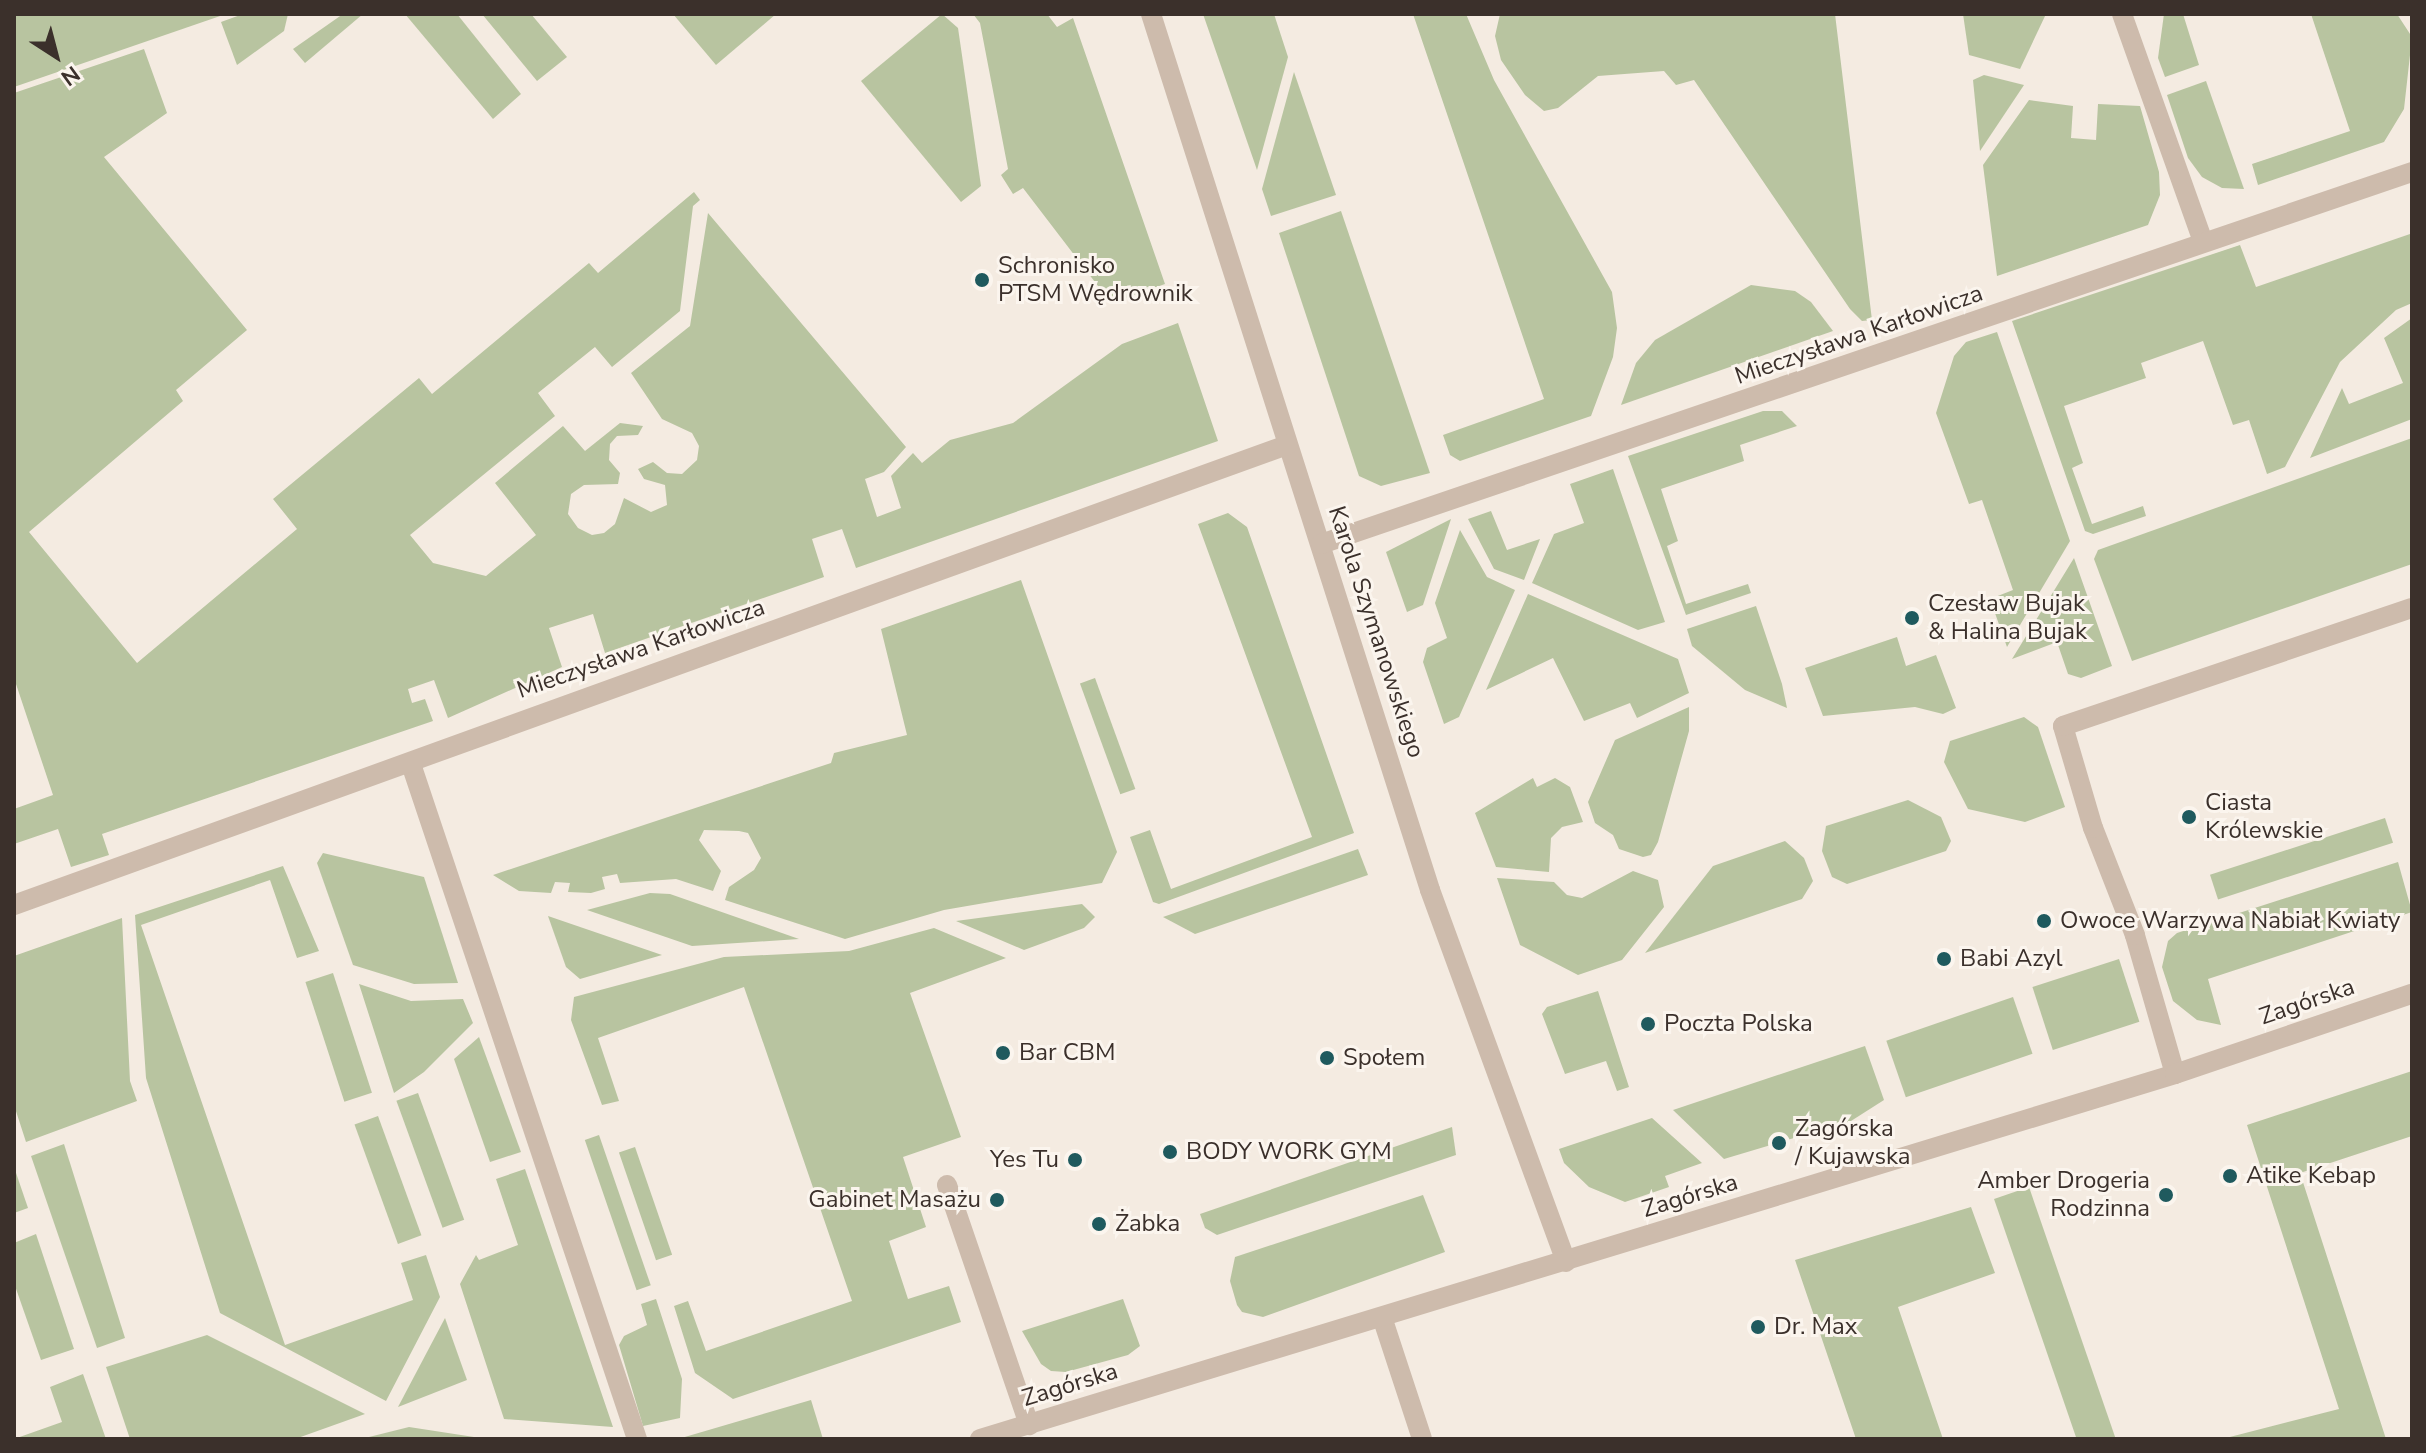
<!DOCTYPE html>
<html>
<head>
<meta charset="utf-8">
<style>
	body { margin:0 }
	#map { position:relative; width:2426px; height:1453px; overflow:hidden; background:#f4ebe1; font-family:"Nunito Sans",sans-serif }
	div>[style] { position:absolute }
	.green>* { inset:0; background:#b8c4a0; transform-origin:0 0 }
	.minor>* { height:20px; margin:-10px; padding:0 10px; transform-origin:10px; border-radius:10px; background:#cdbbac }
	.dots>* { width:22px; height:22px; translate:-50% -50%; box-sizing:border-box; border:4px solid #fbf5ee; border-radius:50% }
	span { translate:-50% -50%; white-space:nowrap; text-align:center; line-height:1.15; -webkit-text-stroke:6px #fbf5ee; paint-order:stroke }
	.poi-label { font-size:24px; color:#3b302b }
	.left { translate:0 -50%; text-align:left }
	.right { translate:-100% -50%; text-align:right }
	.street-label { font-size:24px; color:#3b302b }
	.frame { position:absolute; inset:0; border:16px solid #3b302b; pointer-events:none }
	.north { position:absolute; left:16px; top:16px; width:80px; height:80px; -webkit-text-stroke:6px #fbf5ee; paint-order:stroke; rotate:144deg; font-size:22px; font-weight:700; line-height:32px; text-align:center; color:#3b302b }
	.north::after { content:''; display:block; margin:auto; width:28px; height:36px; background:#3b302b; clip-path:polygon(50% 0,100% 100%,50% 72%,0 100%) }
</style>
</head>
<body>
<div id="map">
	<div class="green">
		<i style="clip-path:polygon(14px 14px,226px 14px,14px 87px)"></i>
		<i style="clip-path:polygon(243px 14px,288px 14px,284px 31px,237px 65px,221px 22px)"></i>
		<i style="clip-path:polygon(343px 14px,363px 14px,305px 63px,293px 49px)"></i>
		<i style="clip-path:polygon(405px 14px,457px 14px,521px 94px,493px 119px)"></i>
		<i style="clip-path:polygon(482px 14px,531px 14px,567px 57px,537px 81px)"></i>
		<i style="clip-path:polygon(673px 14px,776px 14px,716px 65px)"></i>
		<i style="clip-path:polygon(942px 14px,958px 28px,981px 186px,961px 202px,861px 81px)"></i>
		<i style="clip-path:polygon(973px 14px,1047px 14px,1057px 27px,1073px 18px,1165px 284px,1111px 303px,1023px 188px,1013px 194px,1001px 175px,1008px 169px,980px 23px)"></i>
		<i style="clip-path:polygon(1203px 14px,1274px 14px,1288px 57px,1257px 170px)"></i>
		<i style="clip-path:polygon(1413px 14px,1466px 14px,1494px 80px,1612px 292px,1617px 328px,1613px 357px,1591px 416px,1460px 461px,1450px 455px,1443px 435px,1544px 399px)"></i>
		<i style="clip-path:polygon(1500px 14px,1835px 14px,1872px 320px,1862px 321px,1850px 309px,1694px 80px,1676px 85px,1664px 71px,1598px 76px,1558px 108px,1544px 111px,1525px 95px,1501px 60px,1495px 36px)"></i>
		<i style="clip-path:polygon(1963px 14px,2046px 14px,2020px 69px,1969px 55px)"></i>
		<i style="clip-path:polygon(2164px 14px,2183px 14px,2199px 65px,2165px 77px,2158px 58px)"></i>
		<i style="clip-path:polygon(2311px 14px,2397px 14px,2412px 37px,2404px 109px,2384px 142px,2258px 185px,2252px 164px,2350px 131px)"></i>
		<i style="clip-path:polygon(144px 49px,167px 113px,104px 157px,247px 330px,176px 390px,183px 401px,29px 532px,137px 663px,297px 529px,273px 499px,419px 378px,432px 394px,589px 263px,598px 273px,694px 192px,700px 200px,693px 206px,680px 311px,612px 367px,595px 347px,538px 393px,555px 416px,410px 535px,433px 563px,486px 576px,536px 535px,495px 483px,563px 426px,585px 451px,620px 423px,643px 426px,638px 435px,617px 436px,610px 444px,609px 460px,620px 473px,618px 484px,584px 485px,571px 494px,568px 514px,578px 528px,592px 535px,604px 533px,615px 524px,624px 498px,651px 512px,667px 505px,665px 485px,644px 479px,638px 469px,653px 462px,667px 473px,682px 474px,697px 460px,699px 446px,692px 433px,662px 419px,631px 373px,690px 326px,708px 213px,906px 447px,884px 472px,865px 479px,877px 517px,901px 508px,891px 476px,913px 453px,922px 463px,950px 440px,1013px 423px,1122px 344px,1178px 323px,1218px 441px,856px 568px,842px 529px,812px 539px,824px 577px,605px 653px,593px 614px,549px 628px,562px 667px,448px 718px,434px 680px,408px 689px,412px 703px,425px 699px,433px 721px,102px 834px,109px 855px,71px 867px,58px 829px,14px 844px,14px 809px,53px 795px,14px 678px,14px 93px)"></i>
		<i style="clip-path:polygon(1294px 72px,1336px 195px,1271px 216px,1262px 189px)"></i>
		<i style="clip-path:polygon(1984px 75px,2024px 85px,1980px 151px,1973px 80px)"></i>
		<i style="clip-path:polygon(2206px 81px,2244px 189px,2222px 188px,2202px 177px,2188px 158px,2167px 95px)"></i>
		<i style="clip-path:polygon(2029px 100px,2073px 106px,2071px 138px,2096px 140px,2098px 104px,2140px 106px,2159px 172px,2160px 195px,2148px 225px,1997px 276px,1983px 165px)"></i>
		<i style="clip-path:polygon(1341px 211px,1430px 473px,1381px 486px,1359px 476px,1279px 233px)"></i>
		<i style="clip-path:polygon(2410px 234px,2412px 303px,2396px 310px,2340px 362px,2285px 467px,2267px 474px,2249px 420px,2233px 425px,2203px 341px,2141px 363px,2146px 378px,2064px 406px,2083px 463px,2072px 468px,2092px 524px,2143px 506px,2146px 516px,2093px 534px,2085px 531px,2012px 321px,2240px 245px,2256px 287px)"></i>
		<i style="clip-path:polygon(1751px 285px,1795px 291px,1811px 302px,1833px 331px,1621px 405px,1636px 363px,1655px 340px)"></i>
		<i style="clip-path:polygon(2412px 318px,2412px 419px,2310px 458px,2342px 388px,2349px 404px,2403px 383px,2384px 338px)"></i>
		<i style="clip-path:polygon(1997px 332px,2070px 541px,2007px 647px,1990px 599px,2013px 590px,1982px 500px,1969px 504px,1936px 413px,1954px 356px,1966px 342px)"></i>
		<i style="clip-path:polygon(1763px 411px,1782px 411px,1797px 426px,1740px 445px,1744px 461px,1661px 489px,1678px 541px,1667px 546px,1686px 604px,1748px 584px,1751px 593px,1686px 615px,1628px 456px)"></i>
		<i style="clip-path:polygon(2412px 438px,2412px 564px,2132px 661px,2094px 559px,2098px 550px)"></i>
		<i style="clip-path:polygon(1613px 469px,1665px 622px,1638px 630px,1532px 583px,1554px 534px,1584px 523px,1570px 484px)"></i>
		<i style="clip-path:polygon(1491px 511px,1507px 550px,1540px 539px,1524px 580px,1494px 569px,1468px 519px)"></i>
		<i style="clip-path:polygon(1228px 513px,1247px 527px,1354px 833px,1159px 904px,1153px 902px,1130px 837px,1150px 830px,1171px 889px,1312px 837px,1198px 524px)"></i>
		<i style="clip-path:polygon(1451px 519px,1423px 605px,1407px 612px,1386px 552px)"></i>
		<i style="clip-path:polygon(1460px 530px,1487px 577px,1515px 590px,1459px 717px,1444px 724px,1423px 662px,1427px 648px,1447px 638px,1435px 603px)"></i>
		<i style="clip-path:polygon(2074px 558px,2112px 666px,2081px 678px,2068px 674px,2057px 642px,2012px 659px)"></i>
		<i style="clip-path:polygon(1021px 580px,1117px 852px,1102px 883px,944px 910px,845px 939px,725px 900px,729px 887px,754px 870px,761px 858px,748px 833px,739px 831px,704px 830px,699px 840px,721px 871px,713px 891px,676px 879px,620px 883px,617px 874px,602px 877px,605px 889px,591px 893px,568px 892px,570px 883px,555px 882px,551px 893px,519px 891px,493px 875px,831px 763px,834px 753px,907px 735px,881px 629px)"></i>
		<i style="clip-path:polygon(1528px 594px,1678px 659px,1689px 693px,1637px 718px,1630px 703px,1584px 721px,1553px 658px,1486px 690px)"></i>
		<i style="clip-path:polygon(1756px 606px,1782px 684px,1787px 708px,1745px 690px,1692px 646px,1687px 629px)"></i>
		<i style="clip-path:polygon(1897px 637px,1906px 666px,1936px 655px,1956px 708px,1943px 714px,1915px 707px,1823px 716px,1805px 668px)"></i>
		<i style="left:1095px;top:678px;width:118px;height:16px;rotate:70deg"></i>
		<i style="clip-path:polygon(1689px 707px,1689px 731px,1658px 842px,1651px 855px,1643px 857px,1619px 849px,1613px 835px,1595px 823px,1588px 802px,1615px 740px)"></i>
		<i style="clip-path:polygon(2024px 717px,2038px 727px,2065px 807px,2025px 822px,1968px 809px,1944px 762px,1950px 741px)"></i>
		<i style="clip-path:polygon(1533px 778px,1537px 787px,1555px 778px,1570px 787px,1583px 822px,1562px 827px,1551px 838px,1549px 872px,1496px 867px,1475px 813px)"></i>
		<i style="clip-path:polygon(1908px 800px,1941px 817px,1951px 841px,1946px 851px,1847px 884px,1832px 877px,1822px 851px,1826px 826px)"></i>
		<i style="left:2385px;top:818px;width:26px;height:184px;rotate:72deg"></i>
		<i style="clip-path:polygon(1785px 841px,1804px 858px,1813px 881px,1802px 899px,1645px 953px,1713px 866px)"></i>
		<i style="clip-path:polygon(1358px 849px,1368px 875px,1195px 934px,1163px 917px)"></i>
		<i style="clip-path:polygon(323px 853px,424px 877px,458px 983px,414px 984px,353px 965px,317px 863px)"></i>
		<i style="clip-path:polygon(2398px 862px,2412px 912px,2208px 979px,2221px 1025px,2197px 1020px,2173px 1001px,2162px 967px,2168px 941px,2177px 933px)"></i>
		<i style="clip-path:polygon(283px 866px,319px 951px,297px 958px,270px 880px,141px 925px,285px 1345px,413px 1300px,401px 1263px,426px 1255px,440px 1297px,386px 1401px,220px 1313px,146px 1078px,135px 915px)"></i>
		<i style="clip-path:polygon(1633px 871px,1658px 880px,1664px 907px,1622px 960px,1578px 975px,1520px 945px,1497px 878px,1554px 882px,1567px 895px,1582px 898px)"></i>
		<i style="clip-path:polygon(650px 893px,670px 894px,799px 939px,692px 946px,587px 910px)"></i>
		<i style="clip-path:polygon(1082px 904px,1095px 917px,1084px 928px,1024px 950px,956px 921px)"></i>
		<i style="clip-path:polygon(548px 916px,662px 955px,580px 979px,566px 967px)"></i>
		<i style="clip-path:polygon(122px 918px,130px 1081px,137px 1101px,26px 1142px,14px 1105px,14px 956px)"></i>
		<i style="clip-path:polygon(934px 928px,1006px 958px,910px 993px,961px 1137px,903px 1157px,926px 1227px,889px 1241px,908px 1299px,949px 1286px,961px 1322px,733px 1399px,695px 1373px,674px 1306px,688px 1301px,706px 1351px,852px 1301px,744px 987px,598px 1038px,619px 1101px,602px 1105px,571px 1020px,574px 997px,724px 957px,849px 951px)"></i>
		<i style="left:2119px;top:959px;width:66px;height:91px;rotate:72deg"></i>
		<i style="left:333px;top:973px;width:126px;height:29px;rotate:72deg"></i>
		<i style="clip-path:polygon(359px 984px,411px 1001px,463px 999px,473px 1023px,424px 1072px,394px 1093px)"></i>
		<i style="clip-path:polygon(1598px 991px,1629px 1087px,1617px 1091px,1606px 1061px,1565px 1074px,1542px 1014px,1547px 1007px)"></i>
		<i style="left:2013px;top:997px;width:60px;height:134px;rotate:71deg"></i>
		<i style="clip-path:polygon(479px 1037px,521px 1152px,490px 1162px,454px 1059px)"></i>
		<i style="clip-path:polygon(1865px 1046px,1884px 1100px,1851px 1121px,1724px 1159px,1673px 1110px)"></i>
		<i style="clip-path:polygon(2412px 1071px,2412px 1136px,2300px 1173px,2386px 1439px,2222px 1439px,2339px 1409px,2247px 1125px)"></i>
		<i style="left:418px;top:1093px;width:135px;height:23px;rotate:70deg"></i>
		<i style="left:378px;top:1116px;width:127px;height:25px;rotate:70deg"></i>
		<i style="clip-path:polygon(1652px 1118px,1702px 1163px,1665px 1176px,1669px 1187px,1625px 1202px,1589px 1187px,1564px 1163px,1559px 1149px)"></i>
		<i style="clip-path:polygon(1452px 1127px,1456px 1155px,1217px 1235px,1205px 1228px,1200px 1214px)"></i>
		<i style="left:599px;top:1135px;width:159px;height:15px;rotate:71deg"></i>
		<i style="clip-path:polygon(64px 1144px,125px 1338px,97px 1348px,31px 1156px)"></i>
		<i style="left:635px;top:1147px;width:114px;height:17px;rotate:71deg"></i>
		<i style="clip-path:polygon(14px 1167px,28px 1208px,14px 1213px)"></i>
		<i style="clip-path:polygon(525px 1169px,613px 1427px,504px 1419px,460px 1284px,476px 1255px,479px 1260px,518px 1245px,496px 1179px)"></i>
		<i style="left:2029px;top:1187px;width:266px;height:37px;rotate:71deg"></i>
		<i style="clip-path:polygon(1423px 1195px,1445px 1252px,1263px 1317px,1242px 1312px,1237px 1305px,1230px 1281px,1235px 1257px)"></i>
		<i style="clip-path:polygon(1971px 1207px,1995px 1273px,1898px 1307px,1943px 1439px,1856px 1439px,1795px 1260px)"></i>
		<i style="clip-path:polygon(36px 1234px,74px 1349px,41px 1360px,14px 1283px,14px 1243px)"></i>
		<i style="clip-path:polygon(656px 1299px,682px 1379px,680px 1418px,643px 1426px,619px 1345px,624px 1336px,647px 1325px,641px 1304px)"></i>
		<i style="clip-path:polygon(1123px 1299px,1140px 1346px,1128px 1355px,1066px 1372px,1051px 1371px,1041px 1364px,1022px 1331px)"></i>
		<i style="clip-path:polygon(445px 1318px,467px 1380px,398px 1407px)"></i>
		<i style="clip-path:polygon(207px 1335px,365px 1414px,295px 1439px,130px 1439px,106px 1367px)"></i>
		<i style="clip-path:polygon(83px 1374px,106px 1439px,14px 1439px,62px 1422px,50px 1387px)"></i>
		<i style="clip-path:polygon(811px 1400px,823px 1439px,678px 1439px)"></i>
		<i style="clip-path:polygon(409px 1427px,487px 1439px,361px 1439px)"></i>
	</div>
	<div class="minor">
		<i style="left:1151px;top:14px;width:919px;rotate:72.33deg"></i>
		<i style="left:1430px;top:890px;width:396px;rotate:69.9deg"></i>
		<i style="left:2122px;top:14px;width:241px;rotate:70.4deg"></i>
		<i style="left:1321px;top:544px;width:1153px;rotate:-18.83deg"></i>
		<i style="left:411px;top:764px;width:712px;rotate:71.49deg"></i>
		<i style="left:14px;top:905px;width:1354px;rotate:-19.87deg"></i>
		<i style="left:2175px;top:1074px;width:145px;rotate:-106.1deg"></i>
		<i style="left:2135px;top:935px;width:115px;rotate:-111.4deg"></i>
		<i style="left:2093px;top:828px;width:106px;rotate:-106.4deg"></i>
		<i style="left:2063px;top:726px;width:368px;rotate:-18.7deg"></i>
		<i style="left:947px;top:1185px;width:254px;rotate:71.1deg"></i>
		<i style="left:1382px;top:1317px;width:128px;rotate:71.8deg"></i>
		<i style="left:980px;top:1439px;width:1249px;rotate:-16.98deg"></i>
		<i style="left:2175px;top:1074px;width:250px;rotate:-18.7deg"></i>
	</div>
	<div class="dots">
		<i style="left:982px;top:280px;background:#1f5a5e"></i>
		<i style="left:1912px;top:618px;background:#1f5a5e"></i>
		<i style="left:2189px;top:817px;background:#1f5a5e"></i>
		<i style="left:2044px;top:921px;background:#1f5a5e"></i>
		<i style="left:1944px;top:959px;background:#1f5a5e"></i>
		<i style="left:1648px;top:1024px;background:#1f5a5e"></i>
		<i style="left:1003px;top:1053px;background:#1f5a5e"></i>
		<i style="left:1327px;top:1058px;background:#1f5a5e"></i>
		<i style="left:1779px;top:1143px;background:#1f5a5e"></i>
		<i style="left:1170px;top:1152px;background:#1f5a5e"></i>
		<i style="left:1075px;top:1160px;background:#1f5a5e"></i>
		<i style="left:2230px;top:1176px;background:#1f5a5e"></i>
		<i style="left:2166px;top:1195px;background:#1f5a5e"></i>
		<i style="left:997px;top:1200px;background:#1f5a5e"></i>
		<i style="left:1099px;top:1224px;background:#1f5a5e"></i>
		<i style="left:1758px;top:1327px;background:#1f5a5e"></i>
	</div>
	<div class="poi-label">
		<span class="left" style="left:998px;top:280px">Schronisko<br>PTSM Wędrownik</span>
		<span class="left" style="left:1928px;top:618px">Czesław Bujak<br>&amp; Halina Bujak</span>
		<span class="left" style="left:2205px;top:817px">Ciasta<br>Królewskie</span>
		<span class="left" style="left:2060px;top:921px">Owoce Warzywa Nabiał Kwiaty</span>
		<span class="left" style="left:1960px;top:959px">Babi Azyl</span>
		<span class="left" style="left:1664px;top:1024px">Poczta Polska</span>
		<span class="left" style="left:1019px;top:1053px">Bar CBM</span>
		<span class="left" style="left:1343px;top:1058px">Społem</span>
		<span class="left" style="left:1795px;top:1143px">Zagórska<br>/ Kujawska</span>
		<span class="left" style="left:1186px;top:1152px">BODY WORK GYM</span>
		<span class="right" style="left:1059px;top:1160px">Yes Tu</span>
		<span class="left" style="left:2246px;top:1176px">Atike Kebap</span>
		<span class="right" style="left:2150px;top:1195px">Amber Drogeria<br>Rodzinna</span>
		<span class="right" style="left:981px;top:1200px">Gabinet Masażu</span>
		<span class="left" style="left:1115px;top:1224px">Żabka</span>
		<span class="left" style="left:1774px;top:1327px">Dr. Max</span>
	</div>
	<div class="street-label">
		<span style="left:1859px;top:335px;rotate:-19deg">Mieczysława Karłowicza</span>
		<span style="left:1376px;top:632px;rotate:72deg">Karola Szymanowskiego</span>
		<span style="left:641px;top:649px;rotate:-19deg">Mieczysława Karłowicza</span>
		<span style="left:2307px;top:1002px;rotate:-19deg">Zagórska</span>
		<span style="left:1690px;top:1196px;rotate:-17deg">Zagórska</span>
		<span style="left:1070px;top:1385px;rotate:-17deg">Zagórska</span>
	</div>
	<div class="frame"></div>
	<div class="north">N</div>
</div>
</body>
</html>
